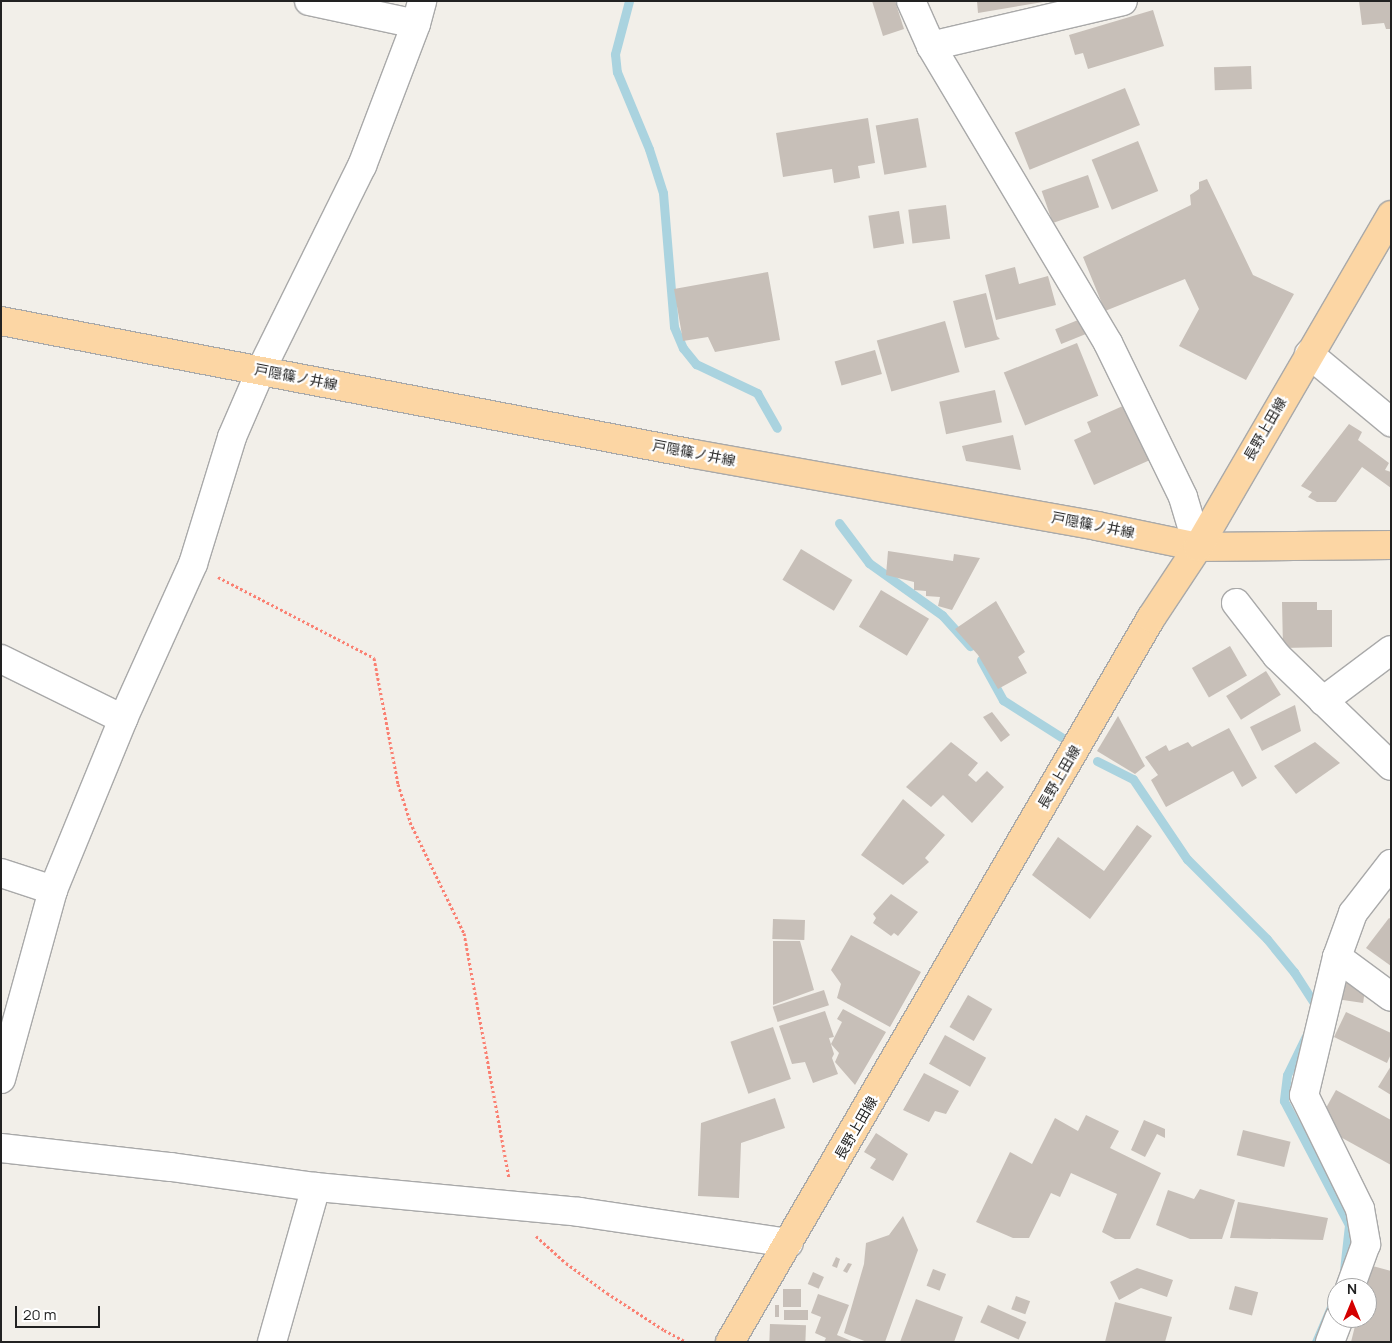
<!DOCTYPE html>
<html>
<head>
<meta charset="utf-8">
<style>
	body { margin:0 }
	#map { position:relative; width:1392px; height:1343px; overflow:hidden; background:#f2efe9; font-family:Manrope,"Noto Sans JP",sans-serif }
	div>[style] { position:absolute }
	.stream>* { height:9px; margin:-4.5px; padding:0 4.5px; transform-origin:4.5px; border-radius:4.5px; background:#aad3df }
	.building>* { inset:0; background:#c7bfb8; transform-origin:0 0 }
	.path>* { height:3px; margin-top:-1.5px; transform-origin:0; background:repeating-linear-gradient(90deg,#fa8072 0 2.5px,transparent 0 5px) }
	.roads { filter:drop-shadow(1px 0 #a9a9a9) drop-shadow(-1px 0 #a9a9a9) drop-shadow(0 1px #a9a9a9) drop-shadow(0 -1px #a9a9a9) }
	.minor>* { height:28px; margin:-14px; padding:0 14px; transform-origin:14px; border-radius:14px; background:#fff }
	.major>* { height:28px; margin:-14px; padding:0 14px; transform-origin:14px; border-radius:14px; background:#fcd6a4 }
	span { translate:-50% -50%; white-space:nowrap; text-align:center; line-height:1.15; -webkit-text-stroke:4.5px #fff; paint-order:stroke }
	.street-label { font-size:14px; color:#222 }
	.frame { position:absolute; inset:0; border:2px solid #222; pointer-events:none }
	.north { position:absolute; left:1327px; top:1278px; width:50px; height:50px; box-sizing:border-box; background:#fff; border:1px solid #a7a7a7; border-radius:50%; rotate:0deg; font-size:14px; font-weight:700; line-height:20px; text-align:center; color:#222 }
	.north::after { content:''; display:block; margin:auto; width:18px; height:22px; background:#d40000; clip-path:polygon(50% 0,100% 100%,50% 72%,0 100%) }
	.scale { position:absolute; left:15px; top:1306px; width:85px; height:22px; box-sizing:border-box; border:2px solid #222; border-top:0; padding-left:6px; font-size:15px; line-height:18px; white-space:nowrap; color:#222; -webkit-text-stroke:4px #fff; paint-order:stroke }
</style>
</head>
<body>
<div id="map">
	<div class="stream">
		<i style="left:629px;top:1px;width:55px;rotate:104.8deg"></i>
		<i style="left:615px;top:54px;width:18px;rotate:84deg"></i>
		<i style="left:617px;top:72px;width:83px;rotate:67.4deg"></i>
		<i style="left:649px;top:149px;width:46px;rotate:72.3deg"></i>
		<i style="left:663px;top:193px;width:134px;rotate:85.3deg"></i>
		<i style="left:674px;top:327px;width:23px;rotate:67deg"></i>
		<i style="left:683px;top:348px;width:21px;rotate:51deg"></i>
		<i style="left:696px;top:364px;width:68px;rotate:25.4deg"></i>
		<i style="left:757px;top:393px;width:40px;rotate:60.3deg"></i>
		<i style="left:839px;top:523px;width:50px;rotate:53.1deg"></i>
		<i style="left:869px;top:563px;width:90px;rotate:35.5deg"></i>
		<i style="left:942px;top:615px;width:42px;rotate:47.9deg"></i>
		<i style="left:981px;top:660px;width:46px;rotate:61.2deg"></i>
		<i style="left:1003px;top:700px;width:69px;rotate:32.5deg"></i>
		<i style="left:1097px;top:761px;width:40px;rotate:26.6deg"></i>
		<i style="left:1133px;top:779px;width:97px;rotate:56deg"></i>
		<i style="left:1187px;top:859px;width:113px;rotate:45deg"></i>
		<i style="left:1267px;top:939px;width:43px;rotate:50.7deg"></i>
		<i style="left:1294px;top:972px;width:40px;rotate:57.1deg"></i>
		<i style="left:1316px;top:1006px;width:4px;rotate:104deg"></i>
		<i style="left:1306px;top:1036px;width:43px;rotate:116deg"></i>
		<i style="left:1287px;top:1075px;width:26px;rotate:97deg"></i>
		<i style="left:1284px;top:1101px;width:140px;rotate:62.3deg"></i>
		<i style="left:1349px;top:1225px;width:45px;rotate:96.3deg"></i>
		<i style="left:1316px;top:1342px;width:53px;rotate:-66.8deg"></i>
	</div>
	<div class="building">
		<i style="clip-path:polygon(872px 1px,895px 1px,904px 29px,883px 36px)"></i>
		<i style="clip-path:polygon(977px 1px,1043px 1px,1043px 2px,978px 13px)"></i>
		<i style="clip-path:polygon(1359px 1px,1391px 1px,1391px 29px,1386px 29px,1384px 23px,1362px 25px)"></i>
		<i style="clip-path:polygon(1153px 10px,1164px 46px,1088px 69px,1083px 53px,1075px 55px,1069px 35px)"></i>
		<i style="left:1251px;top:66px;width:23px;height:37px;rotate:88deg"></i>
		<i style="left:1125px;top:88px;width:40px;height:119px;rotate:68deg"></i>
		<i style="clip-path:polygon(868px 118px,875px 163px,858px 166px,860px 178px,834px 183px,832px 169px,783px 177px,776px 133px)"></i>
		<i style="left:918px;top:118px;width:50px;height:43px;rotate:80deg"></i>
		<i style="left:1138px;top:141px;width:54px;height:50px;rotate:68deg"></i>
		<i style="left:1088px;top:175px;width:34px;height:49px;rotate:71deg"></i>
		<i style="clip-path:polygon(1207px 179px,1253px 275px,1294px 294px,1246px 380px,1179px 346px,1199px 309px,1185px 279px,1105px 311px,1083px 257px,1191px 205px,1190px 195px,1199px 189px,1199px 182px)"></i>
		<i style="left:946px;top:205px;width:34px;height:38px;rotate:83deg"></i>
		<i style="left:899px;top:211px;width:33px;height:31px;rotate:81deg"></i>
		<i style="clip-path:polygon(1015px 267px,1019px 284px,1048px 276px,1056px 305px,996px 320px,985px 275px)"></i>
		<i style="clip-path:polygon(768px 272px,780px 340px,715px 352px,708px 337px,683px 341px,674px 289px)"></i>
		<i style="clip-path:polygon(986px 293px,997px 336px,1000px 339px,965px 348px,953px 301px)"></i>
		<i style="left:1083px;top:318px;width:16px;height:30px;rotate:68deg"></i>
		<i style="left:945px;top:321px;width:53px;height:71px;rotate:74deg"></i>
		<i style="left:1077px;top:343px;width:57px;height:79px;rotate:68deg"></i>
		<i style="left:875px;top:350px;width:25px;height:42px;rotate:74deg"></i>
		<i style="left:995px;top:390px;width:33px;height:57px;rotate:78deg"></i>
		<i style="clip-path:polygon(1125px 405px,1150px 460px,1094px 485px,1074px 440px,1091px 432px,1087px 422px)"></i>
		<i style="clip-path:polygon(1349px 424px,1362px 432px,1358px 440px,1389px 463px,1385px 470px,1391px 472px,1391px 488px,1362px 467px,1336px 502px,1317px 502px,1308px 497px,1312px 492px,1301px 486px)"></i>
		<i style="clip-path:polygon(1013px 435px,1021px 470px,966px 461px,962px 446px)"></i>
		<i style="left:801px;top:549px;width:60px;height:36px;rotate:31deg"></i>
		<i style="clip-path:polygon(888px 551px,953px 561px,954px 554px,980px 558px,952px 610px,938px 606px,940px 597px,926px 596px,926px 591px,914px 590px,914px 582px,886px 575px)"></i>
		<i style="left:881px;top:590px;width:56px;height:43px;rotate:31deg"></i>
		<i style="clip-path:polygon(996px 601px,1025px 652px,1018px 657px,1027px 673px,998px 689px,978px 655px,955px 629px)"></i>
		<i style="clip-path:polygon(1282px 602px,1317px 602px,1317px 610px,1332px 610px,1332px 647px,1283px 648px)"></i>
		<i style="left:1230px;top:646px;width:34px;height:44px;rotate:60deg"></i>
		<i style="left:1266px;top:671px;width:28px;height:47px;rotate:58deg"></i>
		<i style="clip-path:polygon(1295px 705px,1301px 731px,1262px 751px,1250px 727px)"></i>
		<i style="clip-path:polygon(992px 712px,1010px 735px,1001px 742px,983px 717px)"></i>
		<i style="clip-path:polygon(1118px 716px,1145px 766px,1135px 774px,1097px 751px)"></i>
		<i style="clip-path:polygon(1229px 728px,1257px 778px,1242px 787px,1233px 771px,1166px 807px,1151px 780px,1158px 775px,1145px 757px,1166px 745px,1169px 751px,1188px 742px,1192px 747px)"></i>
		<i style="clip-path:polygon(951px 742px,978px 763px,968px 775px,976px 782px,987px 771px,1004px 787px,972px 823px,943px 795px,931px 807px,906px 787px)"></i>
		<i style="clip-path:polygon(1315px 742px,1340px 763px,1296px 794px,1274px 766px)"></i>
		<i style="clip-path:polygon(903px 799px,945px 835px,925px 858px,929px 862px,903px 885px,861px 855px)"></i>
		<i style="clip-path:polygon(1137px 825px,1152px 836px,1090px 919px,1032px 875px,1058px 837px,1104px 871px)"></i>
		<i style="clip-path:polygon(891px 894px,918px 912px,898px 936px,894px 933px,891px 936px,873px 923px,876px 918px,873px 914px)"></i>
		<i style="clip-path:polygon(1389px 918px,1391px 919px,1391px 966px,1366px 948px)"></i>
		<i style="left:773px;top:919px;width:32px;height:20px;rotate:2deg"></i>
		<i style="clip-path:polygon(851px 935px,921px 972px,890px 1027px,837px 998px,841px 984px,831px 970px)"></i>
		<i style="clip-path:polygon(773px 941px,800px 941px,814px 990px,773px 1005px)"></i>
		<i style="left:1344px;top:981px;width:22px;height:19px;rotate:8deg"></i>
		<i style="left:824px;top:990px;width:16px;height:54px;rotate:72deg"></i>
		<i style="left:968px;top:995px;width:28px;height:37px;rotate:30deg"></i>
		<i style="clip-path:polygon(843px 1009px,886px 1032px,855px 1085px,835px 1062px,839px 1053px,831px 1044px,842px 1022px,837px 1019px)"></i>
		<i style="clip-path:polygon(825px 1011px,834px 1037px,829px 1038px,834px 1054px,832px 1058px,838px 1074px,813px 1083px,805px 1062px,792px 1064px,779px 1026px)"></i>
		<i style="clip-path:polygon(1346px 1012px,1391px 1033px,1391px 1054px,1387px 1063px,1334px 1037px)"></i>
		<i style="left:773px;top:1027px;width:55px;height:45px;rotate:71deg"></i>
		<i style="left:945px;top:1035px;width:47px;height:33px;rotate:29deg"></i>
		<i style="clip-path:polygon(1391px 1066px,1391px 1095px,1378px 1087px)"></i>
		<i style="clip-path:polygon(924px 1073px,959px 1091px,946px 1114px,935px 1111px,929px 1122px,903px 1110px)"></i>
		<i style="clip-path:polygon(1336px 1090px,1391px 1120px,1391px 1165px,1317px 1124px)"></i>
		<i style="clip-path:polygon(775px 1098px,785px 1128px,741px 1143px,739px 1198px,698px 1196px,701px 1123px)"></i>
		<i style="clip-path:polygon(1086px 1115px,1119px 1131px,1110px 1148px,1161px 1173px,1130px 1239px,1115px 1239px,1102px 1232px,1117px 1194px,1071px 1173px,1060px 1197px,1051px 1193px,1029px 1238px,1013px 1238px,976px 1222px,1010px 1152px,1032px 1164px,1055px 1118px,1078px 1131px)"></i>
		<i style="clip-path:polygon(1144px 1120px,1165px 1129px,1165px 1138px,1157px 1134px,1145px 1157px,1131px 1150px)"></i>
		<i style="left:1243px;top:1130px;width:49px;height:26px;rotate:14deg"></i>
		<i style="clip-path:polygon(876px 1133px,908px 1154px,893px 1181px,870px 1168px,876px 1159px,864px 1152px)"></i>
		<i style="clip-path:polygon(1200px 1189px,1235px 1200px,1222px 1239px,1190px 1239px,1156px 1225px,1168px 1190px,1194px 1199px)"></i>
		<i style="clip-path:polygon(1238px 1202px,1328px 1218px,1323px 1240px,1230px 1238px)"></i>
		<i style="clip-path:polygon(903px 1216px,918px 1250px,885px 1342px,867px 1342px,844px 1333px,864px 1264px,866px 1243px,889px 1235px)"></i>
		<i style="clip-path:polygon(836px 1257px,840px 1259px,837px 1268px,832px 1266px)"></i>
		<i style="clip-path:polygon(848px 1263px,852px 1264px,847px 1273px,843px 1271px)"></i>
		<i style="clip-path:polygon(1369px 1265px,1391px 1271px,1391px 1342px,1351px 1342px,1357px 1318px,1367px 1318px,1367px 1288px,1364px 1288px)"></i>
		<i style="clip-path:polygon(1137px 1268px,1173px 1280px,1167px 1297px,1141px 1288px,1119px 1300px,1110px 1282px)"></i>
		<i style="left:933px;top:1269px;width:14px;height:18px;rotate:21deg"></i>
		<i style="left:813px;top:1272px;width:12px;height:13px;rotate:24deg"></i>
		<i style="left:1235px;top:1286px;width:24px;height:24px;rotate:15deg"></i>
		<i style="left:783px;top:1289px;width:18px;height:18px"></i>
		<i style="clip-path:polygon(818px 1294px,849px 1305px,837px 1335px,854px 1342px,824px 1342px,826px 1338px,815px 1333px,821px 1317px,811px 1313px)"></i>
		<i style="left:1016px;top:1296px;width:15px;height:14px;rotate:20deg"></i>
		<i style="clip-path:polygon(916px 1299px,963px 1317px,954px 1342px,900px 1342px)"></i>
		<i style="clip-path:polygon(1115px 1302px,1172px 1317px,1165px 1342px,1105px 1342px)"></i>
		<i style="left:775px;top:1305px;width:4px;height:12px"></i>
		<i style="left:988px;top:1305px;width:42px;height:19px;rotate:24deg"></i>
		<i style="left:784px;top:1310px;width:24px;height:10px"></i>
		<i style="left:770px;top:1324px;width:36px;height:18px;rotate:2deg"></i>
	</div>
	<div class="path">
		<i style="left:218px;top:577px;width:176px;rotate:27.4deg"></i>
		<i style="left:374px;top:658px;width:128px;rotate:79.2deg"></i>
		<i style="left:398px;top:784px;width:40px;rotate:72deg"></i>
		<i style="left:410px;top:822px;width:123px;rotate:64.1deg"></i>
		<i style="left:464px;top:933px;width:249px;rotate:79.6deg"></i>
		<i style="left:536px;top:1236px;width:40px;rotate:42deg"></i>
		<i style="left:566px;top:1263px;width:51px;rotate:36.2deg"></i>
		<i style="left:607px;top:1293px;width:68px;rotate:33deg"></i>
		<i style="left:664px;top:1330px;width:26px;rotate:28deg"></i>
	</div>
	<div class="roads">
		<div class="minor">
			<i style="left:309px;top:1px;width:109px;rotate:12.1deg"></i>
			<i style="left:911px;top:1px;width:49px;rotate:66deg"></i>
			<i style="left:931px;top:46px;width:346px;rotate:59.2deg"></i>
			<i style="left:1108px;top:343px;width:171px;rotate:64deg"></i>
			<i style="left:1183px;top:497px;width:52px;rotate:73.3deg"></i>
			<i style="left:931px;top:46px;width:197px;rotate:-13.2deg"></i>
			<i style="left:1309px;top:354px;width:107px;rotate:39.7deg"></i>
			<i style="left:1236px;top:603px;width:67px;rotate:52.3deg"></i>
			<i style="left:1277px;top:656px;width:158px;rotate:44deg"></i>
			<i style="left:1px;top:659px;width:136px;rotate:26.2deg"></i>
			<i style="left:1323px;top:701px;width:85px;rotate:-36.9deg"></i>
			<i style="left:1391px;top:864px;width:62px;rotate:127.8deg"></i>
			<i style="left:1353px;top:913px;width:47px;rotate:110deg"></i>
			<i style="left:1337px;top:957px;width:67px;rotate:36.5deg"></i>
			<i style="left:1px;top:873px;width:55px;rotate:18.1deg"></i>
			<i style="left:1337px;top:957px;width:142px;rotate:103.4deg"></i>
			<i style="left:1304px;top:1095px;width:127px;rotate:63.8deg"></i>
			<i style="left:1360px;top:1209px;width:36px;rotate:80deg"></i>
			<i style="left:1366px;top:1244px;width:47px;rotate:110deg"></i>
			<i style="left:1px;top:1079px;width:196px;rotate:-74.6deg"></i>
			<i style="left:53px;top:890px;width:185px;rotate:-67.7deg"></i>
			<i style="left:123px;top:719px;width:170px;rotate:-65.7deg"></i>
			<i style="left:193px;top:564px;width:133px;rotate:-72.9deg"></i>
			<i style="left:232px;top:437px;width:73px;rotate:-66.6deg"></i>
			<i style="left:261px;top:370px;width:228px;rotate:-63.7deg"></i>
			<i style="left:362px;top:166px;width:152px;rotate:-69.2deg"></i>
			<i style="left:416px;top:24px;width:24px;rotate:-75deg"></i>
			<i style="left:1px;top:1148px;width:171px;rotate:6.4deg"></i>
			<i style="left:171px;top:1167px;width:146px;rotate:7.9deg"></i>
			<i style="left:316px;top:1187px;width:264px;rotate:5.4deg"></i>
			<i style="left:579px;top:1212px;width:212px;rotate:8.4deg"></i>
			<i style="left:272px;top:1342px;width:161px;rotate:-74.2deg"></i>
			<i style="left:1330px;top:1342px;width:26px;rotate:-69deg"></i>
		</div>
		<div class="major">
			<i style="left:1px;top:321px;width:706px;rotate:10.86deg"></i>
			<i style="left:694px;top:454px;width:409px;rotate:10.1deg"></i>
			<i style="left:1097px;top:526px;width:103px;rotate:11.7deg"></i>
			<i style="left:1198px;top:547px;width:193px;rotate:-0.6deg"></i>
			<i style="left:730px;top:1342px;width:838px;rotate:-59.82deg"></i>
			<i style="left:1151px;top:618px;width:85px;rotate:-56.5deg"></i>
			<i style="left:1198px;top:547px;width:384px;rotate:-59.8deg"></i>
		</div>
	</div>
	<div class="street-label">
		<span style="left:296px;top:377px;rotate:11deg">戸隠篠ノ井線</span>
		<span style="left:1265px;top:429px;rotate:-60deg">長野上田線</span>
		<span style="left:694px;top:453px;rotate:11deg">戸隠篠ノ井線</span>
		<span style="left:1093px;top:525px;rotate:11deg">戸隠篠ノ井線</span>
		<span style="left:1059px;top:777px;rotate:-60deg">長野上田線</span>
		<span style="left:856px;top:1128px;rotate:-60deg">長野上田線</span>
	</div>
	<div class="frame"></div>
	<div class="north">N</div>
	<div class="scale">20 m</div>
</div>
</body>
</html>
